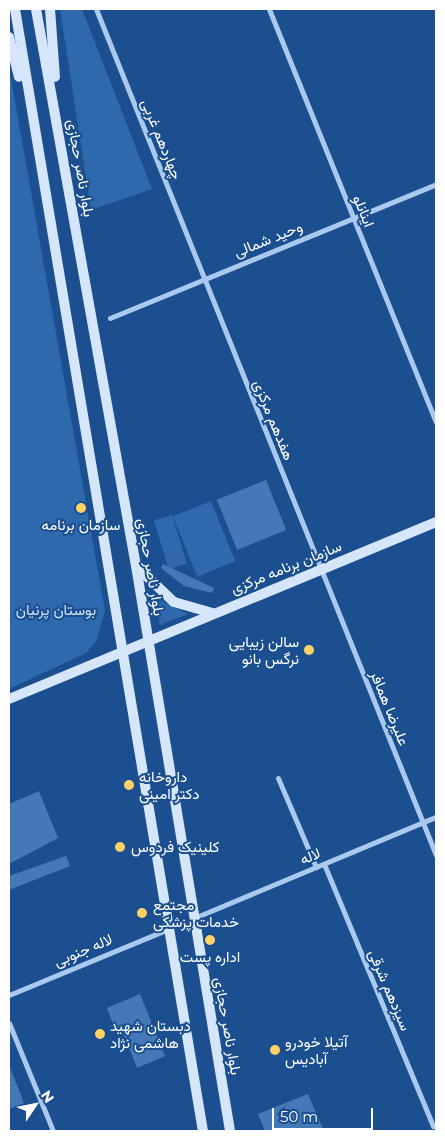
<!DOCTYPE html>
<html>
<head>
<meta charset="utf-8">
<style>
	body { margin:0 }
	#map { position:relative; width:445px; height:1140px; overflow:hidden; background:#1b4f8f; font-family:Montserrat,Vazirmatn,sans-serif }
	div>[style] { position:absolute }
	.green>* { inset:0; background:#2e69ad; transform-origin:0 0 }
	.building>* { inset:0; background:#4478b7; transform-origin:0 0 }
	.street>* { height:5px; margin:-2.5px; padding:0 2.5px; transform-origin:2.5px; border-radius:2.5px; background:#a9c9ee }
	.secondary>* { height:10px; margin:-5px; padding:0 5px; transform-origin:5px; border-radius:5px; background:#d6e6fa }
	.dots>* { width:14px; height:14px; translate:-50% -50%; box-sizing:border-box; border:2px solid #1b4f8f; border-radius:50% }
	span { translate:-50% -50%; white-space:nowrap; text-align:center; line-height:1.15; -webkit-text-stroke:4px #1b4f8f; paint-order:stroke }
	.street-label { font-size:15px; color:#fff }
	.poi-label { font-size:15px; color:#fff }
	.right { translate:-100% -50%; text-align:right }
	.left { translate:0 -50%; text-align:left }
	.park-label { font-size:15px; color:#cfe3fa }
	.frame { position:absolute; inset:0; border:10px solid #fff; pointer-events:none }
	.north { position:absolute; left:10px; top:1080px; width:50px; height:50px; -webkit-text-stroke:4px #1b4f8f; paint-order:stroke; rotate:56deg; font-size:14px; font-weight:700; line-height:20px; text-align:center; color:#fff }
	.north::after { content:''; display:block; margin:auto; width:18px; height:22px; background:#fff; clip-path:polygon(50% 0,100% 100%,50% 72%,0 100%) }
	.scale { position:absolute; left:272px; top:1108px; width:101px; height:22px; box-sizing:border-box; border:2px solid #fff; border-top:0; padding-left:6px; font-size:15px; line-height:18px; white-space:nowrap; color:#fff; -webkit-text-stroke:4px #1b4f8f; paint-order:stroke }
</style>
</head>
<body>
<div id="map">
	<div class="green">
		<i style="clip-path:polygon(60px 9px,82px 9px,152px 189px,91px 210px)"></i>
		<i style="clip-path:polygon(9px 67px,105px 611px,96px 641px,86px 653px,9px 689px)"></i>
		<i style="left:211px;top:501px;width:65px;height:41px;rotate:68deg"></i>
		<i style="left:172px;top:515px;width:51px;height:19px;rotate:73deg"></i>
		<i style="clip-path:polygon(153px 597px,188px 614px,160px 625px)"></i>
	</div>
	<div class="building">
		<i style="left:266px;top:480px;width:54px;height:53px;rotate:68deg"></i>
		<i style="clip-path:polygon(163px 564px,214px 588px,212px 593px,184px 586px,161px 568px)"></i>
		<i style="clip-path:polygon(39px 791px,58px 838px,9px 864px,9px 804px)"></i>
		<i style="clip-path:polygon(66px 856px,70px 866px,9px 890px,9px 876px)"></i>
		<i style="clip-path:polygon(140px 994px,165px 1056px,137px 1068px,123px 1033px,117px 1035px,107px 1008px)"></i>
		<i style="clip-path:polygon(9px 1065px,24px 1103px,9px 1109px)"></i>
		<i style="clip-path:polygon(308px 1094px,324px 1131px,265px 1131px,258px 1114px)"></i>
	</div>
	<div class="street">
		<i style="left:96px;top:9px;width:912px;rotate:68.11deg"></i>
		<i style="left:269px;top:9px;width:445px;rotate:68deg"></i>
		<i style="left:110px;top:318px;width:352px;rotate:-22.3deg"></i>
		<i style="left:278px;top:778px;width:97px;rotate:66.9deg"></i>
		<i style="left:324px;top:864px;width:284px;rotate:67.4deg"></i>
		<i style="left:194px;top:918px;width:262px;rotate:-22.7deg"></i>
		<i style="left:9px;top:995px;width:172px;rotate:-22.5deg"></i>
		<i style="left:9px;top:1023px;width:117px;rotate:67.8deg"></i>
	</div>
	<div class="secondary">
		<i style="left:15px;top:9px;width:1138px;rotate:80.49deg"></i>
		<i style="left:36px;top:9px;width:566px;rotate:79.82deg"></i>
		<i style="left:136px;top:566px;width:573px;rotate:80.55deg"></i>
		<i style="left:50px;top:9px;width:68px;rotate:85.8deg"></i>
		<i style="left:9px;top:37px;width:41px;rotate:76deg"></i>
		<i style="left:136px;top:566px;width:52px;rotate:43.5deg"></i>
		<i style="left:174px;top:602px;width:40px;rotate:16deg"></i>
		<i style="left:9px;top:699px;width:462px;rotate:-22.5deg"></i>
	</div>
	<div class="dots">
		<i style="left:81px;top:508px;background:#ffd166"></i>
		<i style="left:309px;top:650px;background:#ffd166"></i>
		<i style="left:129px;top:785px;background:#ffd166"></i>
		<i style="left:120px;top:847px;background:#ffd166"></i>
		<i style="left:142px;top:913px;background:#ffd166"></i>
		<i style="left:210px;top:940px;background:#ffd166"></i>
		<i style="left:100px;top:1034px;background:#ffd166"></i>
		<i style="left:275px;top:1050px;background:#ffd166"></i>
	</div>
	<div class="street-label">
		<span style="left:162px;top:139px;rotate:68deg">چهاردهم غربی</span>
		<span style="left:81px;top:168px;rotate:80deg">بلوار ناصر حجازی</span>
		<span style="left:364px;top:211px;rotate:68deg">اینانلو</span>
		<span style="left:268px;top:239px;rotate:-22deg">وحید شمالی</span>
		<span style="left:274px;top:420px;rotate:68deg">هفدهم مرکزی</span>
		<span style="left:151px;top:567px;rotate:80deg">بلوار ناصر حجازی</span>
		<span style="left:286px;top:567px;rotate:-22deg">سازمان برنامه مرکزی</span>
		<span style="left:390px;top:708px;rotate:68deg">علیرضا همافر</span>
		<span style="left:310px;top:856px;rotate:-22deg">لاله</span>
		<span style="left:83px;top:950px;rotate:-23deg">لاله جنوبی</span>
		<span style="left:390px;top:990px;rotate:67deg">سیزدهم شرقی</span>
		<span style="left:228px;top:1026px;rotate:80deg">بلوار ناصر حجازی</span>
	</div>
	<div class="poi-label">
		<span style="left:81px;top:525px">سازمان برنامه</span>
		<span class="right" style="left:299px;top:650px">سالن زیبایی<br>نرگس بانو</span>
		<span class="left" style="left:139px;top:785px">داروخانه<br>دکتر امینی</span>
		<span class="left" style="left:131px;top:847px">کلینیک فردوس</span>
		<span class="left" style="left:153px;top:913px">مجتمع<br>خدمات پزشکی</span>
		<span style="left:210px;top:957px">اداره پست</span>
		<span class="left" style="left:110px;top:1034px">دبستان شهید<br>هاشمی نژاد</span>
		<span class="left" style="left:285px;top:1050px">آتیلا خودرو<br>آبادیس</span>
	</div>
	<div class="park-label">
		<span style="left:56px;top:610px">بوستان پرنیان</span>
	</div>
	<div class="frame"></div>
	<div class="north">N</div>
	<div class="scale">50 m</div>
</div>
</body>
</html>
